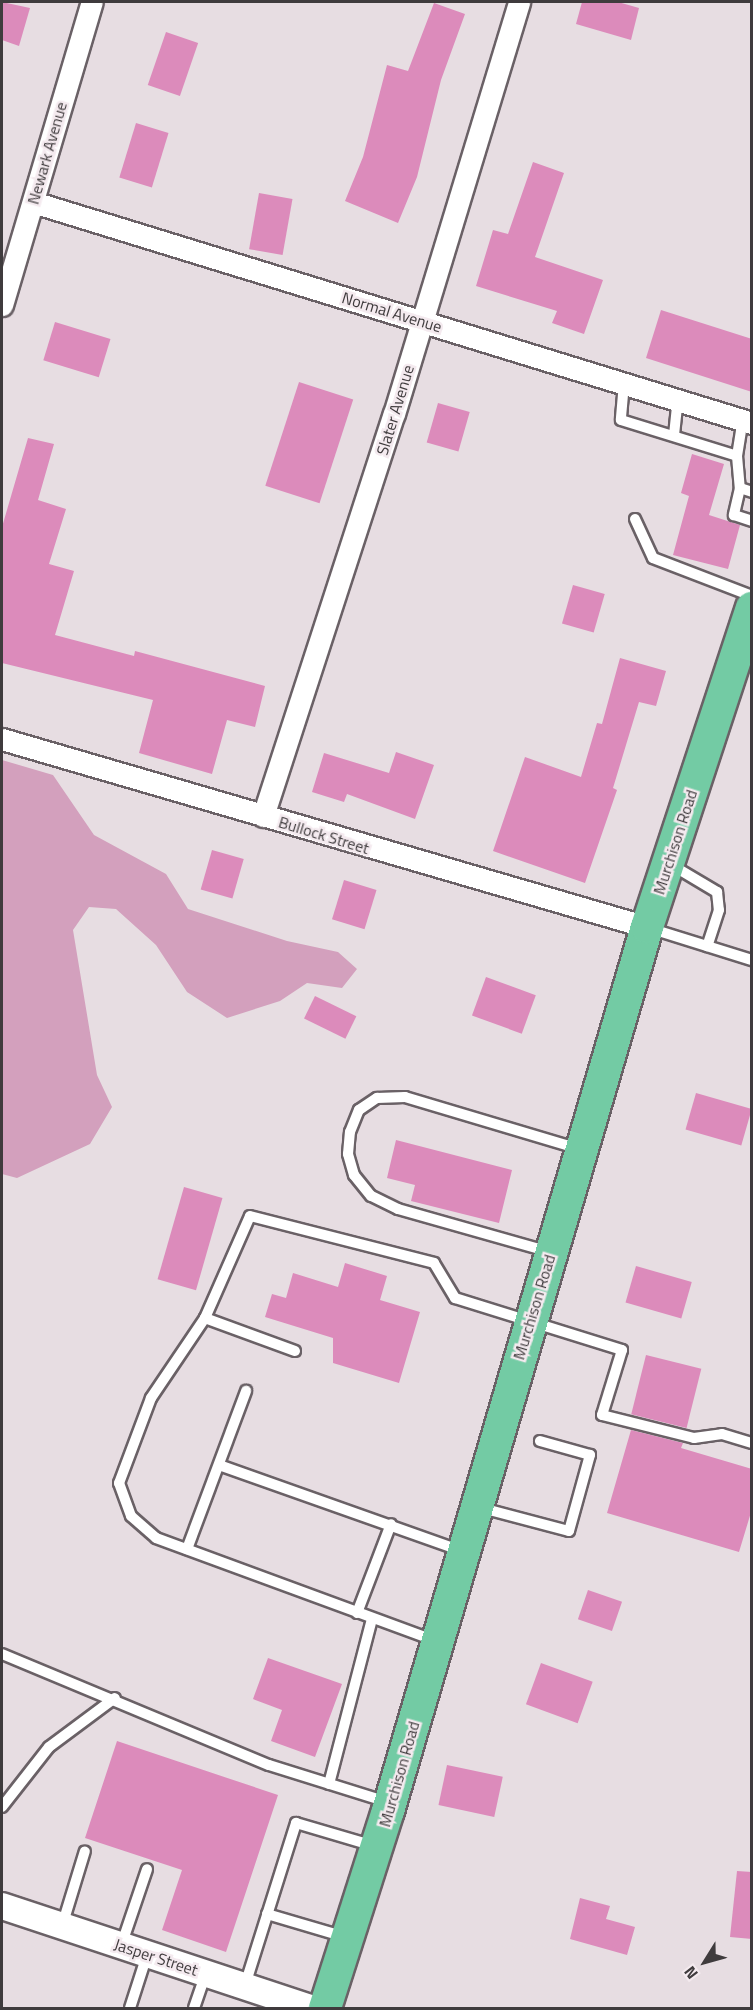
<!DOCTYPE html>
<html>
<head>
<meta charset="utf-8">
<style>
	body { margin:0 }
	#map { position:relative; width:753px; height:2010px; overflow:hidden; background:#e7dde2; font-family:"Titillium Web",sans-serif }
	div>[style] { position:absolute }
	.green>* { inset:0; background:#d3a0bd }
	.building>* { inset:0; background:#dc8bbb; transform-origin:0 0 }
	.roads { filter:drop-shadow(2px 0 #6a6166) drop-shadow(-2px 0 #6a6166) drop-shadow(0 2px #6a6166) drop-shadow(0 -2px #6a6166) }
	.service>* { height:10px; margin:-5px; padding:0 5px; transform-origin:5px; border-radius:5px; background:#fff }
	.minor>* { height:21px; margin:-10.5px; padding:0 10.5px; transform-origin:10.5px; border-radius:10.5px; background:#fff }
	.tertiary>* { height:26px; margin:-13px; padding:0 13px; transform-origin:13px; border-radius:13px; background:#fff }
	.primary>* { height:32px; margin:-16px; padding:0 16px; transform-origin:16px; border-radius:16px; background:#73cba4 }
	span { translate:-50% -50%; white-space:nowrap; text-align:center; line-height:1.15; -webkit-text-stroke:5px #f4eaef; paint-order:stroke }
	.street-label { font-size:16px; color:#3f3b3d }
	.frame { position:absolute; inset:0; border:3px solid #3f3b3d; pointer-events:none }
	.north { position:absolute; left:675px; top:1932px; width:60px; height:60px; -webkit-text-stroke:4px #f4eaef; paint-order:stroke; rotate:233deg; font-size:16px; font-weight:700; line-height:24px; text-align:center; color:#3f3b3d }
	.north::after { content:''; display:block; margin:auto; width:21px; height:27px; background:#3f3b3d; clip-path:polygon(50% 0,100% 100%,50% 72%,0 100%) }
</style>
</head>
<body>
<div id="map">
	<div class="green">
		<i style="clip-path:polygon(2px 760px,53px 775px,94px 835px,166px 874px,188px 909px,287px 941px,338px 952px,357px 969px,342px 988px,307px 983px,280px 1001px,227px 1018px,187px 992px,156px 945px,116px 909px,89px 907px,73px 930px,97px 1075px,112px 1107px,90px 1144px,17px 1178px,2px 1174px)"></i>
	</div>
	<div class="building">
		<i style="clip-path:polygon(2px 2px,30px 8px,19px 46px,2px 40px)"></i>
		<i style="clip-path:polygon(582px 2px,618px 2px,639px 8px,631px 40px,576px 24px)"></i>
		<i style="clip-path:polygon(434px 3px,465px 14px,441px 80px,417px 177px,398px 223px,345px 201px,363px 157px,387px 65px,408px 71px)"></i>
		<i style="left:166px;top:32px;width:34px;height:56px;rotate:19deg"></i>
		<i style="left:136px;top:123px;width:34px;height:57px;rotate:17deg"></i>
		<i style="clip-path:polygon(533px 162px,564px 173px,535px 257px,603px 280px,584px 334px,552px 323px,557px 311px,476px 286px,493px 230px,508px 234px)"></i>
		<i style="left:259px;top:193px;width:34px;height:57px;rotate:10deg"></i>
		<i style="clip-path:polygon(661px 310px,752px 339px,752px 392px,646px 358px)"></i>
		<i style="left:55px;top:322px;width:58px;height:40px;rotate:17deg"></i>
		<i style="left:299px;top:382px;width:57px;height:109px;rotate:18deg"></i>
		<i style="left:438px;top:403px;width:33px;height:41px;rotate:16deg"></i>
		<i style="clip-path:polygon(28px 438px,54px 444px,38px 500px,66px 509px,49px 564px,74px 571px,55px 635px,134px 656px,135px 651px,265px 686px,255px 727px,227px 720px,212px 774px,139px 753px,153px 700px,2px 663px,2px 527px)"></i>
		<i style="clip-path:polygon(692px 454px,724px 464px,709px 515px,740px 525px,728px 569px,673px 555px,689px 496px,681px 493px)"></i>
		<i style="left:573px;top:585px;width:33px;height:40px;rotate:16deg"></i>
		<i style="clip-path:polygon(620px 658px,666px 671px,656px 706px,639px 702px,613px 788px,617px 790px,585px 883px,493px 851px,525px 757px,581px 777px,597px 723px,602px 724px)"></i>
		<i style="clip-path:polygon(396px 752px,434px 765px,415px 819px,347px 794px,344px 802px,312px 792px,324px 753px,389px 773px)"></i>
		<i style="left:212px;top:850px;width:33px;height:41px;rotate:16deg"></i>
		<i style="left:344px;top:880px;width:34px;height:41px;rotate:17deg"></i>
		<i style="left:486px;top:977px;width:53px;height:41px;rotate:20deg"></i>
		<i style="left:315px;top:996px;width:46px;height:25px;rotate:26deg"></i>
		<i style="left:696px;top:1093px;width:58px;height:38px;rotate:16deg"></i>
		<i style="clip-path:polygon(396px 1140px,512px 1170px,499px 1223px,411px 1201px,415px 1185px,387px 1178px)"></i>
		<i style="left:184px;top:1187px;width:40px;height:96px;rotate:16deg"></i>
		<i style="clip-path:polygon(345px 1263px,387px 1276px,380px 1300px,420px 1312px,399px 1383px,333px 1363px,333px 1338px,265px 1317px,272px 1294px,286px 1298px,293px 1273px,338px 1287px)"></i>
		<i style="left:636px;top:1266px;width:58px;height:38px;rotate:16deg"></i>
		<i style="left:646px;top:1355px;width:57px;height:61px;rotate:14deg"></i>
		<i style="clip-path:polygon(631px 1430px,683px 1443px,681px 1448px,752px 1469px,752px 1509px,739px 1552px,607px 1513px)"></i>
		<i style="left:588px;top:1590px;width:36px;height:31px;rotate:19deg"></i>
		<i style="clip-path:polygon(268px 1658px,342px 1684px,315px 1757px,271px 1741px,282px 1710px,253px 1699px)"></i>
		<i style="left:541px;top:1663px;width:55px;height:44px;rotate:20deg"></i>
		<i style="clip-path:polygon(117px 1741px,278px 1795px,226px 1952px,162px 1930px,182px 1870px,85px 1838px)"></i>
		<i style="left:447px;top:1765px;width:57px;height:41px;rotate:12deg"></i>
		<i style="clip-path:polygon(737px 1871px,752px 1872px,752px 1939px,730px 1937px)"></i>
		<i style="clip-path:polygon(580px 1898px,610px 1906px,606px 1919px,635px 1927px,627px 1955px,570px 1939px)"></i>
	</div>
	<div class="roads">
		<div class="service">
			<i style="left:624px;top:383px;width:37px;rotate:95deg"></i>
			<i style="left:621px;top:420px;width:121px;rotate:17.2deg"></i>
			<i style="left:737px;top:456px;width:36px;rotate:-81deg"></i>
			<i style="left:674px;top:435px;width:36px;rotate:-84deg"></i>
			<i style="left:737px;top:456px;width:32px;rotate:85deg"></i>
			<i style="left:740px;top:488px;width:13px;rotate:18deg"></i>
			<i style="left:740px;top:488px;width:28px;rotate:103deg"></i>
			<i style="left:734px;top:515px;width:19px;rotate:18deg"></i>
			<i style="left:635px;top:519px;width:43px;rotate:65.2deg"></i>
			<i style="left:653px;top:558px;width:106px;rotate:21deg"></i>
			<i style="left:670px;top:864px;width:55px;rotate:30.8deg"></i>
			<i style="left:717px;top:892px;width:18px;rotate:84deg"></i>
			<i style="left:719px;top:910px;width:38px;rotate:108deg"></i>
			<i style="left:649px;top:928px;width:108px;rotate:17.3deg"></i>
			<i style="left:550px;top:1252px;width:158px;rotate:-164.2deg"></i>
			<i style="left:398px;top:1209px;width:30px;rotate:-154deg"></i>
			<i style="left:371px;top:1196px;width:27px;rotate:-129deg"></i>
			<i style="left:354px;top:1175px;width:22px;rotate:-106deg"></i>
			<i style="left:348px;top:1154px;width:22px;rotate:-85deg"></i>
			<i style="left:350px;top:1132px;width:24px;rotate:-68deg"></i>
			<i style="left:359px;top:1110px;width:22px;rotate:-34deg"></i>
			<i style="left:377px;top:1098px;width:28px;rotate:-2deg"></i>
			<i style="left:405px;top:1097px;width:182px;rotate:16.6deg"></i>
			<i style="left:205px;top:1318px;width:97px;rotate:124deg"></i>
			<i style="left:151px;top:1398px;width:91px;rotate:110.6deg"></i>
			<i style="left:119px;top:1483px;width:35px;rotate:70deg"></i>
			<i style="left:131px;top:1516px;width:33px;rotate:41deg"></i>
			<i style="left:156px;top:1538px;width:298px;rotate:20.2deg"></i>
			<i style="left:295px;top:1351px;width:96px;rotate:-159.9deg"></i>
			<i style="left:205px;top:1318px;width:111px;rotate:-66.2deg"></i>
			<i style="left:250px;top:1216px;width:190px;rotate:14.3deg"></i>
			<i style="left:434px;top:1263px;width:41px;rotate:59deg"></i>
			<i style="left:455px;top:1298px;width:175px;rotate:17.3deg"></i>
			<i style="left:622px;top:1350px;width:68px;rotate:107.1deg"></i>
			<i style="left:602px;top:1415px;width:95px;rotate:14deg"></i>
			<i style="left:694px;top:1438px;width:28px;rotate:-8deg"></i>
			<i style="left:722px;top:1434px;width:31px;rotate:17deg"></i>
			<i style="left:219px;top:1465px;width:258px;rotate:19.5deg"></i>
			<i style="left:478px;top:1507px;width:94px;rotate:14.8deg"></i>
			<i style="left:569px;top:1531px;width:79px;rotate:-74.6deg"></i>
			<i style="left:590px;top:1455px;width:52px;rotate:-164.4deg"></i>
			<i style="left:187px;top:1549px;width:169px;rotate:-69.5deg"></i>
			<i style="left:357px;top:1613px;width:95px;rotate:-69.1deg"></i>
			<i style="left:2px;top:1654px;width:289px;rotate:22.6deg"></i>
			<i style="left:269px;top:1765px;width:124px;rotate:17.4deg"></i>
			<i style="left:329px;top:1784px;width:171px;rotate:-75.4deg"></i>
			<i style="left:2px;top:1807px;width:76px;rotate:-51.9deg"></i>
			<i style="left:49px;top:1747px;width:82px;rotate:-36.6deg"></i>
			<i style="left:267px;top:1914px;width:81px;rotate:16.4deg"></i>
			<i style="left:62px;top:1926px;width:78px;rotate:-73deg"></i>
			<i style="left:121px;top:1946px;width:81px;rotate:-71.3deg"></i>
			<i style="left:245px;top:1985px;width:170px;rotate:-72.5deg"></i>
			<i style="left:296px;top:1823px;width:81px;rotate:16.4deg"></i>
			<i style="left:130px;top:2008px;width:56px;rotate:-72.2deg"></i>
			<i style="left:194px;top:2008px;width:36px;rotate:-71deg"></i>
		</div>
		<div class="minor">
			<i style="left:33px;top:202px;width:752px;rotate:17.09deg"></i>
			<i style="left:2px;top:305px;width:316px;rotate:-73.5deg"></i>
			<i style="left:2px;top:739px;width:672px;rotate:16.25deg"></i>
			<i style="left:263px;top:816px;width:423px;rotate:-72deg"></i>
			<i style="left:394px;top:414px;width:431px;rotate:-73.1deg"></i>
		</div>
		<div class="tertiary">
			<i style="left:2px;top:1906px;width:325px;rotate:18.3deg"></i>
		</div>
		<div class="primary">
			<i style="left:325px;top:2008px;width:207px;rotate:-72.3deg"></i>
			<i style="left:388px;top:1811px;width:921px;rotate:-73.67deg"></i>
			<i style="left:647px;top:927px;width:336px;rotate:-71.8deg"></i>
		</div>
	</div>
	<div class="street-label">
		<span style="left:47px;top:153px;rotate:-74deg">Newark Avenue</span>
		<span style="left:392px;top:312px;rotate:17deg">Normal Avenue</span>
		<span style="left:395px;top:410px;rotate:-73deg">Slater Avenue</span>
		<span style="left:324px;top:835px;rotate:17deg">Bullock Street</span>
		<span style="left:675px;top:842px;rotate:-72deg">Murchison Road</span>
		<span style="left:534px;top:1307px;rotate:-73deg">Murchison Road</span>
		<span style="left:399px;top:1774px;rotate:-74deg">Murchison Road</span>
		<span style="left:156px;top:1957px;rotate:18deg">Jasper Street</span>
	</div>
	<div class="frame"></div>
	<div class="north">N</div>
</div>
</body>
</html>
